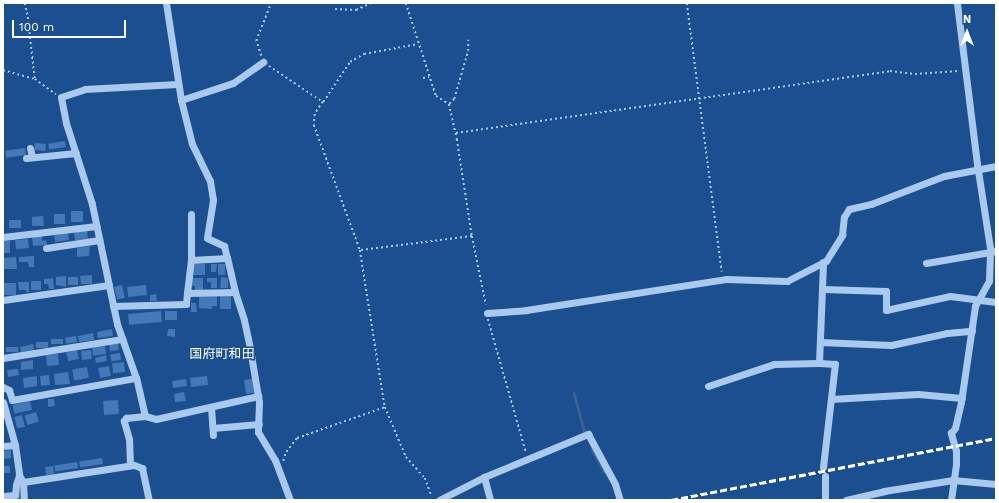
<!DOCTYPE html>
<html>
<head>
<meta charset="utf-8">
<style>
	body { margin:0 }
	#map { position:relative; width:999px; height:503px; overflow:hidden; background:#1b4f8f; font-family:"Work Sans","Noto Sans JP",sans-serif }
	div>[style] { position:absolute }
	.stream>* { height:2.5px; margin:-1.25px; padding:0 1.25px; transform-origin:1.25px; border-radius:1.25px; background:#3c6290 }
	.building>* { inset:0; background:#4478b7; transform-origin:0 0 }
	.path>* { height:1.5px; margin-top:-0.75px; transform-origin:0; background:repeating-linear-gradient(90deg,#a9c9ee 0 2px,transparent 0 5px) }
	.minor>* { height:7px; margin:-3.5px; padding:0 3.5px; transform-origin:3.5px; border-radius:3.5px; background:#a9c9ee }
	.rail>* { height:2.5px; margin-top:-1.25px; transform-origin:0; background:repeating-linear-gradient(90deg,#fff 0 7px,transparent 0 10px) }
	span { translate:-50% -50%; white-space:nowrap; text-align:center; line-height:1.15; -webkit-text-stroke:3px #1b4f8f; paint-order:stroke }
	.quarter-label { font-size:13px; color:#fff }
	.frame { position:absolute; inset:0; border:4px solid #fff; pointer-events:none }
	.north { position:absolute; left:947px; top:12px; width:40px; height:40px; -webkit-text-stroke:3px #1b4f8f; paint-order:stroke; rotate:0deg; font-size:11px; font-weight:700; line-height:16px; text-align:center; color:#fff }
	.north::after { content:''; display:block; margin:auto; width:14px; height:18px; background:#fff; clip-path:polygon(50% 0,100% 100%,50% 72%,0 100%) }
	.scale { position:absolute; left:12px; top:20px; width:114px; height:18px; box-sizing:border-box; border:2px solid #fff; border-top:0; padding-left:5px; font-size:12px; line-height:14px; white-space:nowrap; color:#fff; -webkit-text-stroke:3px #1b4f8f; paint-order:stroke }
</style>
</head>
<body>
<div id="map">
	<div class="stream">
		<i style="left:574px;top:393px;width:41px;rotate:74.6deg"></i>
		<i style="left:592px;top:449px;width:26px;rotate:61deg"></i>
		<i style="left:19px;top:455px;width:19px;rotate:81deg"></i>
		<i style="left:19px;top:487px;width:13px;rotate:86deg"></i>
	</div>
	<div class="building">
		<i style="left:65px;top:141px;width:6px;height:17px;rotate:81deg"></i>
		<i style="left:35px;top:143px;width:11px;height:7px;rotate:5deg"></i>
		<i style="left:25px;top:148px;width:7px;height:20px;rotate:82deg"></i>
		<i style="left:83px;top:211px;width:11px;height:12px;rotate:90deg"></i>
		<i style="left:54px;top:214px;width:11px;height:10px"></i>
		<i style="clip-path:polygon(43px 216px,44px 226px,32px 226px,32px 217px)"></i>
		<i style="left:21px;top:220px;width:8px;height:12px;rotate:90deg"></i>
		<i style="left:87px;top:230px;width:9px;height:13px;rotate:84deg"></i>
		<i style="left:68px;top:233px;width:7px;height:14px;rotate:82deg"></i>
		<i style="clip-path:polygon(42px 236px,42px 241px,46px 240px,47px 245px,33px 246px,32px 237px)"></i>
		<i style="left:28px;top:239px;width:9px;height:13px;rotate:84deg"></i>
		<i style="left:10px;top:241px;width:12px;height:7px;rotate:90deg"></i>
		<i style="clip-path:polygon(90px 246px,89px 256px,77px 257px,77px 248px)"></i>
		<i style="clip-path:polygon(34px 256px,34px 267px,29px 267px,28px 262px,19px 262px,19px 257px)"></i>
		<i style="clip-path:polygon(16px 257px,17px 269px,3px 269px,3px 258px)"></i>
		<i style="clip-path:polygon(195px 264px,205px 264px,205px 275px,193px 275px)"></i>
		<i style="clip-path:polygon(211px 264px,217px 264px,216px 272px,211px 272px)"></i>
		<i style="left:218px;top:264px;width:7px;height:11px"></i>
		<i style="clip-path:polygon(92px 275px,92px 284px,81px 284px,80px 276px)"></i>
		<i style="clip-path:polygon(66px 276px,66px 287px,56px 285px,56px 277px)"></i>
		<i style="left:68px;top:277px;width:10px;height:8px"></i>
		<i style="clip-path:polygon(221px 277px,228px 278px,228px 288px,220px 288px)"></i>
		<i style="clip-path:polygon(53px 278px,54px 289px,49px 289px,48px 284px,44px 284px,44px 279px)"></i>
		<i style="clip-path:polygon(192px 278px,203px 278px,203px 290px,195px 290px,195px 286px,192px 286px)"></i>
		<i style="clip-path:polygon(207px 278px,217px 278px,217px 288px,211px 288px,211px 282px,207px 282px)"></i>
		<i style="left:31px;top:281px;width:10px;height:9px"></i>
		<i style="clip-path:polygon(18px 282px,29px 282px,29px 292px,26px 292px,26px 290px,19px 290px)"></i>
		<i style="left:16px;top:283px;width:12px;height:12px;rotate:90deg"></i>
		<i style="left:122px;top:285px;width:13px;height:8px;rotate:77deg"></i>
		<i style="left:146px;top:285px;width:10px;height:19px;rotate:84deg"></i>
		<i style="clip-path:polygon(156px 294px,157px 301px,150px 301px,150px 295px)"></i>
		<i style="clip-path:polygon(199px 296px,217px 296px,217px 306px,212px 306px,212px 309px,199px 308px)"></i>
		<i style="left:220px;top:296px;width:11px;height:13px"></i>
		<i style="clip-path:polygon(191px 303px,196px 303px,197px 312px,191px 312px)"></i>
		<i style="left:161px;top:311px;width:11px;height:33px;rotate:85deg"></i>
		<i style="left:165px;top:311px;width:12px;height:9px"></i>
		<i style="clip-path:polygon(112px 329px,113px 336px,98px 338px,97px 332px)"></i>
		<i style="clip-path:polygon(168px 329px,175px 329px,175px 337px,167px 336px)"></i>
		<i style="clip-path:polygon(93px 333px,94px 340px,79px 342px,78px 336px)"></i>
		<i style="left:76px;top:336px;width:6px;height:11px;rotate:81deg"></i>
		<i style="left:63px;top:339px;width:5px;height:12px;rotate:90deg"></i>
		<i style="left:48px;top:342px;width:6px;height:12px;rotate:90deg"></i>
		<i style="left:118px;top:343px;width:7px;height:9px;rotate:82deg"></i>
		<i style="clip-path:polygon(33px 344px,34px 350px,21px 352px,20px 347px)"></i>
		<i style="left:105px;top:346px;width:8px;height:13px;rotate:83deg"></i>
		<i style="left:18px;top:347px;width:5px;height:12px;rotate:90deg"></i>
		<i style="left:77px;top:350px;width:9px;height:11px;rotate:77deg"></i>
		<i style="left:91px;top:350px;width:9px;height:10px;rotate:84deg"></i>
		<i style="left:120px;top:353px;width:7px;height:10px;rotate:82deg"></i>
		<i style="left:58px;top:354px;width:11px;height:12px;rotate:85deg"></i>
		<i style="clip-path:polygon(106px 355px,107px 361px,96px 363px,95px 358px)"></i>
		<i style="clip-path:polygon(33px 360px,33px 369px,21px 370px,21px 362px)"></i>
		<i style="left:124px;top:362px;width:10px;height:12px;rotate:84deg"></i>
		<i style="left:109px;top:366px;width:10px;height:11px;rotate:79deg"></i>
		<i style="left:87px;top:367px;width:11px;height:15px;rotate:80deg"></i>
		<i style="clip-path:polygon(18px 369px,19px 375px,8px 377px,7px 370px)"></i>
		<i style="clip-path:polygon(68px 372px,70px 384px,55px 385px,54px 374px)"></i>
		<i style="left:49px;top:375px;width:10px;height:9px;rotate:84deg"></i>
		<i style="clip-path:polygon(37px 376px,37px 386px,24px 388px,23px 378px)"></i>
		<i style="left:207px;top:376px;width:9px;height:17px;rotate:84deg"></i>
		<i style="left:186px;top:379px;width:7px;height:14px;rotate:82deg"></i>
		<i style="left:252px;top:379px;width:14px;height:8px;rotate:82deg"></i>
		<i style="clip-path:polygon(184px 392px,186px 401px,175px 402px,174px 394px)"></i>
		<i style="clip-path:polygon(48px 399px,54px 399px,55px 406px,48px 407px)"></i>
		<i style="left:118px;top:400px;width:14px;height:15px;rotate:86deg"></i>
		<i style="left:30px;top:401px;width:9px;height:18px;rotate:77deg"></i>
		<i style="left:36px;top:412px;width:10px;height:12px;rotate:73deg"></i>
		<i style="left:22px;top:415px;width:12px;height:8px;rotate:76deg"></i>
		<i style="clip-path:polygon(11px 450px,11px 458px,3px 459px,3px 451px)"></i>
		<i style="left:102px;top:458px;width:6px;height:23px;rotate:81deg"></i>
		<i style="left:77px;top:462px;width:6px;height:23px;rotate:81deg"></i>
		<i style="left:3px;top:466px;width:7px;height:7px"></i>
		<i style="left:53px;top:466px;width:8px;height:8px;rotate:83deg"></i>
	</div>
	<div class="path">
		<i style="left:25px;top:3px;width:14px;rotate:78deg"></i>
		<i style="left:28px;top:17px;width:62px;rotate:83.6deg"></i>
		<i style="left:406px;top:3px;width:98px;rotate:72.1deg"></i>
		<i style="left:436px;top:96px;width:15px;rotate:32deg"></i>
		<i style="left:449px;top:104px;width:36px;rotate:77deg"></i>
		<i style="left:457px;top:139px;width:98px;rotate:81.2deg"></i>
		<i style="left:472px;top:236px;width:70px;rotate:78.5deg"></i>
		<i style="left:687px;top:3px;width:271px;rotate:82.6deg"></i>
		<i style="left:335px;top:9px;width:21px;rotate:3deg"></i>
		<i style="left:356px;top:10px;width:17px;rotate:-25deg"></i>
		<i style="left:261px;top:56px;width:16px;rotate:-108deg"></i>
		<i style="left:256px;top:41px;width:41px;rotate:-68.5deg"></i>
		<i style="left:269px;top:66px;width:65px;rotate:33.7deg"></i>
		<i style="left:323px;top:102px;width:48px;rotate:-56deg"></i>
		<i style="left:350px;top:62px;width:16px;rotate:-30deg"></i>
		<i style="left:364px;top:54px;width:55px;rotate:-10.5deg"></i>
		<i style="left:3px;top:70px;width:33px;rotate:16deg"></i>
		<i style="left:35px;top:79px;width:26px;rotate:36deg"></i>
		<i style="left:423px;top:78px;width:6px;rotate:-9deg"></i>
		<i style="left:323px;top:102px;width:14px;rotate:124deg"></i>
		<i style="left:315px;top:114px;width:11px;rotate:95deg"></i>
		<i style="left:314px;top:125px;width:133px;rotate:69.8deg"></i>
		<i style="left:360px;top:250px;width:159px;rotate:81deg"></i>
		<i style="left:385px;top:407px;width:54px;rotate:67.2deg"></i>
		<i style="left:406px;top:457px;width:28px;rotate:48deg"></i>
		<i style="left:425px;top:478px;width:20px;rotate:70deg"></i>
		<i style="left:449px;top:104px;width:7px;rotate:-45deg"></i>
		<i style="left:454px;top:99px;width:50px;rotate:-73.7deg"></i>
		<i style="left:468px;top:51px;width:11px;rotate:-90deg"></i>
		<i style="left:456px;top:133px;width:438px;rotate:-8.1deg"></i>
		<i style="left:890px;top:71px;width:25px;rotate:7deg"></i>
		<i style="left:915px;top:74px;width:43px;rotate:-4deg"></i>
		<i style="left:361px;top:250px;width:112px;rotate:-7.2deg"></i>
		<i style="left:488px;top:319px;width:138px;rotate:74.1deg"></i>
		<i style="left:283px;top:461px;width:9px;rotate:-72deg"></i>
		<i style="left:286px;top:452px;width:18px;rotate:-52deg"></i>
		<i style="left:297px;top:438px;width:93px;rotate:-19.4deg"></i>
	</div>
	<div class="minor">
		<i style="left:166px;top:3px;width:98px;rotate:81.2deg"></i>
		<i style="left:181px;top:100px;width:45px;rotate:76deg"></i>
		<i style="left:192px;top:144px;width:41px;rotate:64.1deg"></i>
		<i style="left:210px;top:181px;width:19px;rotate:81deg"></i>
		<i style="left:213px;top:200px;width:38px;rotate:99deg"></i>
		<i style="left:207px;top:238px;width:19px;rotate:25deg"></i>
		<i style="left:224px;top:246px;width:12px;rotate:76deg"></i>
		<i style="left:181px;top:100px;width:55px;rotate:-18.1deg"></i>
		<i style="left:233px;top:83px;width:37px;rotate:-35deg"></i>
		<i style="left:30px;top:148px;width:9px;rotate:77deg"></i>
		<i style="left:26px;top:158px;width:50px;rotate:-5.7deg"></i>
		<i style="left:3px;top:237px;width:94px;rotate:-6.7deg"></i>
		<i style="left:46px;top:248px;width:54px;rotate:-8.6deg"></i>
		<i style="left:191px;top:260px;width:46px;rotate:-90deg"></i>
		<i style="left:926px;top:263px;width:71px;rotate:-9.7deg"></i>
		<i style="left:822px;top:289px;width:64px;rotate:1.8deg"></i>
		<i style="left:886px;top:291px;width:19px;rotate:90deg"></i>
		<i style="left:886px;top:310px;width:66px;rotate:-12.3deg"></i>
		<i style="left:950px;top:296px;width:46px;rotate:7.4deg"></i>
		<i style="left:235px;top:292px;width:29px;rotate:72deg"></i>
		<i style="left:244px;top:320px;width:30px;rotate:78deg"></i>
		<i style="left:250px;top:349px;width:54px;rotate:80.4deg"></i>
		<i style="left:259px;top:402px;width:30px;rotate:92deg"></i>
		<i style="left:258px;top:432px;width:33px;rotate:59deg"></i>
		<i style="left:275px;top:460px;width:43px;rotate:69.4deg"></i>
		<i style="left:3px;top:300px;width:107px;rotate:-8.1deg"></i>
		<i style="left:113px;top:306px;width:73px;rotate:-1.6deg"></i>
		<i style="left:186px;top:304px;width:11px;rotate:-85deg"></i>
		<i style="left:187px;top:293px;width:48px;rotate:-1.2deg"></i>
		<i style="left:235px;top:292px;width:35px;rotate:-103deg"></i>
		<i style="left:227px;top:258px;width:36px;rotate:177deg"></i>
		<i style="left:191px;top:260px;width:33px;rotate:97deg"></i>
		<i style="left:487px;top:313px;width:39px;rotate:-4deg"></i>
		<i style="left:526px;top:310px;width:202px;rotate:-8.8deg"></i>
		<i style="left:726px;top:279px;width:61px;rotate:1.9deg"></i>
		<i style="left:787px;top:281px;width:44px;rotate:-27.1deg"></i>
		<i style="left:826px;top:261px;width:31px;rotate:-58deg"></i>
		<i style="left:842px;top:235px;width:18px;rotate:-84deg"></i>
		<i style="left:844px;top:217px;width:9px;rotate:-58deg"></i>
		<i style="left:849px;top:209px;width:23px;rotate:-13deg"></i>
		<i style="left:871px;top:204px;width:78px;rotate:-21deg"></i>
		<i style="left:944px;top:176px;width:53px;rotate:-10.9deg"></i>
		<i style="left:820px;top:342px;width:71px;rotate:2.4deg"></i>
		<i style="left:891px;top:345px;width:57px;rotate:-12.1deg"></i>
		<i style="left:947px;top:333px;width:25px;rotate:-5deg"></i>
		<i style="left:3px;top:358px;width:121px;rotate:-9.1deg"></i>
		<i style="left:708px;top:386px;width:70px;rotate:-18.4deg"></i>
		<i style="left:774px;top:364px;width:45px;rotate:-1.3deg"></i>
		<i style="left:3px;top:387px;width:7px;rotate:27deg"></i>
		<i style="left:9px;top:390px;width:10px;rotate:73deg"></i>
		<i style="left:12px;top:400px;width:126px;rotate:-10.1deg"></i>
		<i style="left:136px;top:378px;width:57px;rotate:-109.4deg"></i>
		<i style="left:117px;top:324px;width:123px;rotate:-101.8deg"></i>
		<i style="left:92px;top:204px;width:85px;rotate:-107.8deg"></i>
		<i style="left:66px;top:123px;width:26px;rotate:-101deg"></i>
		<i style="left:61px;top:97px;width:25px;rotate:-18deg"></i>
		<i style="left:85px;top:89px;width:92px;rotate:-3.1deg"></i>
		<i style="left:831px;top:399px;width:87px;rotate:-3.3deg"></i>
		<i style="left:918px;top:394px;width:44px;rotate:5.2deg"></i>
		<i style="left:3px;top:402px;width:45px;rotate:74.4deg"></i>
		<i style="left:15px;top:445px;width:30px;rotate:82deg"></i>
		<i style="left:19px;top:475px;width:8px;rotate:60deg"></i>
		<i style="left:23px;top:482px;width:18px;rotate:87deg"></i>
		<i style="left:211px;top:407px;width:28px;rotate:86deg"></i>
		<i style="left:145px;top:416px;width:11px;rotate:15deg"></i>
		<i style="left:156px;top:419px;width:105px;rotate:-12.7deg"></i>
		<i style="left:213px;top:428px;width:46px;rotate:-5deg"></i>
		<i style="left:3px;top:446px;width:12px;rotate:-5deg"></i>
		<i style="left:130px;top:465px;width:26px;rotate:-92deg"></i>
		<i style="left:129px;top:439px;width:19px;rotate:-106deg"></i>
		<i style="left:124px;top:421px;width:4px;rotate:-56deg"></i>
		<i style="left:126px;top:418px;width:19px;rotate:-6deg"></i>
		<i style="left:145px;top:416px;width:39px;rotate:-103deg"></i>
		<i style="left:823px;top:467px;width:104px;rotate:-83.4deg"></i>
		<i style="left:835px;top:364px;width:16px;rotate:-176deg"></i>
		<i style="left:819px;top:363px;width:101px;rotate:-87.7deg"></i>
		<i style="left:825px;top:476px;width:24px;rotate:90deg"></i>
		<i style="left:484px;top:477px;width:113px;rotate:-22.5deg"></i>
		<i style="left:588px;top:434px;width:57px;rotate:61.6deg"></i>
		<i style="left:615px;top:484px;width:17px;rotate:73deg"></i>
		<i style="left:23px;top:482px;width:112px;rotate:-8.7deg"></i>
		<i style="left:134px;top:465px;width:9px;rotate:21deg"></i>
		<i style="left:142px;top:468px;width:33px;rotate:78deg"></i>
		<i style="left:3px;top:496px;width:12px;rotate:-5deg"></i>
		<i style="left:15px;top:495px;width:10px;rotate:-84deg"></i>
		<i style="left:16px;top:485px;width:10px;rotate:-73deg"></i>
		<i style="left:439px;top:500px;width:51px;rotate:-27.1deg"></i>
		<i style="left:484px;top:477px;width:24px;rotate:75deg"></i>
		<i style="left:846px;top:500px;width:39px;rotate:-13deg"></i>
		<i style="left:884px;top:491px;width:70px;rotate:-9.1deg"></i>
		<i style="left:953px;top:480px;width:43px;rotate:5.3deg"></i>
		<i style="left:951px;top:500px;width:36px;rotate:-82deg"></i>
		<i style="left:956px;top:464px;width:13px;rotate:-90deg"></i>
		<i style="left:956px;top:451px;width:19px;rotate:-106deg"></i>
		<i style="left:951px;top:433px;width:6px;rotate:-51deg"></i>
		<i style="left:955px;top:428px;width:27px;rotate:-77deg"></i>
		<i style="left:961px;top:402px;width:97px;rotate:-81.7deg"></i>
		<i style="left:975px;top:306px;width:29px;rotate:-61deg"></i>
		<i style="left:989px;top:281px;width:33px;rotate:-88deg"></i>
		<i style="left:990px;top:248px;width:85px;rotate:-98.8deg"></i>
		<i style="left:977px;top:164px;width:162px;rotate:-97.1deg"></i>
	</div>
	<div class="rail">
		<i style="left:671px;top:500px;width:331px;rotate:-10.8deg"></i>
	</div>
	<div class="quarter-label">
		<span style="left:222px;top:354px">国府町和田</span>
	</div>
	<div class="frame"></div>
	<div class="north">N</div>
	<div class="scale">100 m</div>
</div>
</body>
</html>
